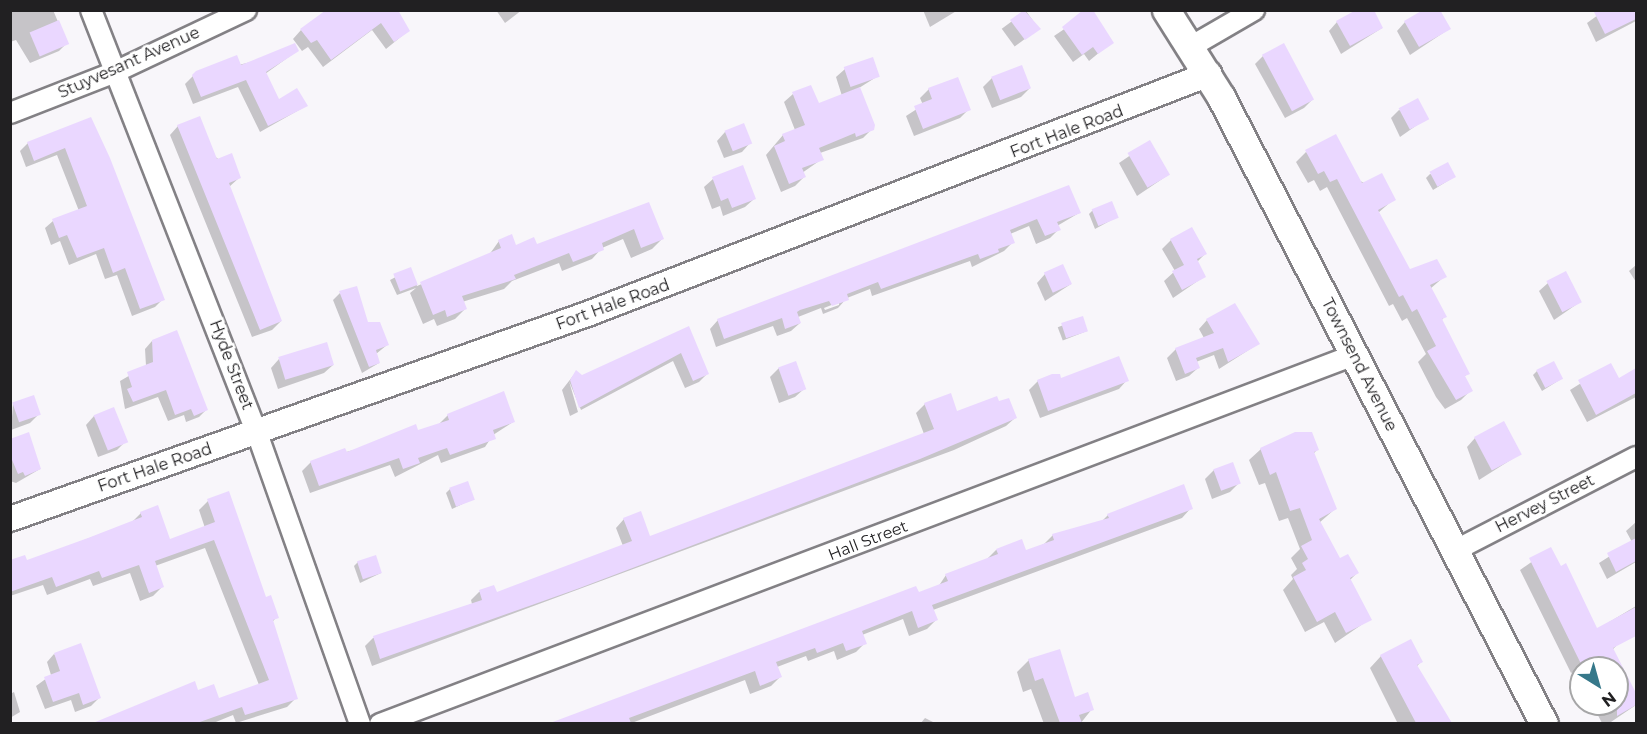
<!DOCTYPE html>
<html>
<head>
<meta charset="utf-8">
<style>
	body { margin:0 }
	#map { position:relative; width:1647px; height:734px; overflow:hidden; background:#f8f6fa; font-family:Montserrat,sans-serif }
	div>[style] { position:absolute }
	.shadow>* { inset:0; background:#0003; transform-origin:0 0 }
	.building>* { inset:0; background:#ead7ff; transform-origin:0 0 }
	.roads { filter:drop-shadow(2px 0 #838185) drop-shadow(-2px 0 #838185) drop-shadow(0 2px #838185) drop-shadow(0 -2px #838185) }
	.minor>* { height:20px; margin:-10px; padding:0 10px; transform-origin:10px; border-radius:10px; background:#fff }
	.tertiary>* { height:24px; margin:-12px; padding:0 12px; transform-origin:12px; border-radius:12px; background:#fff }
	.secondary>* { height:27px; margin:-13.5px; padding:0 13.5px; transform-origin:13.5px; border-radius:13.5px; background:#fff }
	span { translate:-50% -50%; white-space:nowrap; text-align:center; line-height:1.15; -webkit-text-stroke:5px #fff; paint-order:stroke }
	.street-label { font-size:16px; color:#212022 }
	.frame { position:absolute; inset:0; border:12px solid #212022; pointer-events:none }
	.north { position:absolute; left:1569px; top:656px; width:60px; height:60px; box-sizing:border-box; background:#fff; border:2px solid #a6a6a7; border-radius:50%; rotate:143deg; font-size:16px; font-weight:700; line-height:24px; text-align:center; color:#212022 }
	.north::after { content:''; display:block; margin:auto; width:21px; height:27px; background:#36788a; clip-path:polygon(50% 0,100% 100%,50% 72%,0 100%) }
</style>
</head>
<body>
<div id="map">
	<div class="shadow">
		<i style="clip-path:polygon(10px 10px,53px 10px,67px 43px,59px 51px,30px 63px,16px 40px,10px 42px)"></i>
		<i style="clip-path:polygon(393px 10px,408px 31px,386px 49px,372px 30px,323px 67px,308px 47px,302px 51px,293px 39px,301px 30px)"></i>
		<i style="clip-path:polygon(496px 10px,522px 10px,505px 23px)"></i>
		<i style="clip-path:polygon(923px 10px,958px 10px,930px 27px)"></i>
		<i style="clip-path:polygon(1605px 10px,1636px 10px,1636px 21px,1596px 42px,1587px 23px)"></i>
		<i style="left:1026px;top:11px;width:22px;height:30px;rotate:54deg"></i>
		<i style="clip-path:polygon(1091px 11px,1112px 42px,1089px 61px,1084px 54px,1073px 62px,1054px 36px)"></i>
		<i style="clip-path:polygon(1337px 22px,1382px 28px,1341px 54px,1329px 31px)"></i>
		<i style="clip-path:polygon(1405px 22px,1449px 29px,1410px 55px,1397px 31px)"></i>
		<i style="clip-path:polygon(297px 51px,265px 74px,278px 101px,306px 106px,260px 132px,238px 87px,193px 104px,185px 84px,193px 76px)"></i>
		<i style="clip-path:polygon(1263px 56px,1312px 100px,1304px 108px,1285px 118px,1255px 64px)"></i>
		<i style="clip-path:polygon(845px 69px,878px 76px,859px 88px,872px 129px,863px 138px,820px 153px,822px 159px,802px 173px,804px 177px,795px 186px,781px 192px,766px 155px,783px 135px,795px 130px,784px 102px,793px 94px,818px 105px,842px 96px,836px 77px)"></i>
		<i style="clip-path:polygon(992px 78px,1030px 88px,1021px 97px,992px 108px,983px 87px)"></i>
		<i style="clip-path:polygon(929px 89px,969px 109px,960px 118px,914px 136px,906px 116px,923px 105px,920px 98px)"></i>
		<i style="clip-path:polygon(1399px 110px,1427px 118px,1400px 137px,1391px 118px)"></i>
		<i style="clip-path:polygon(90px 119px,163px 299px,155px 307px,132px 316px,117px 275px,105px 279px,96px 254px,69px 265px,60px 241px,51px 245px,45px 228px,53px 221px,79px 211px,57px 155px,26px 167px,20px 151px,28px 143px)"></i>
		<i style="clip-path:polygon(743px 125px,750px 143px,742px 152px,724px 158px,717px 141px,725px 132px)"></i>
		<i style="clip-path:polygon(178px 126px,240px 177px,229px 187px,281px 321px,272px 330px,252px 337px,170px 135px)"></i>
		<i style="clip-path:polygon(1150px 142px,1168px 175px,1137px 196px,1119px 163px)"></i>
		<i style="clip-path:polygon(1306px 152px,1394px 199px,1378px 213px,1410px 271px,1445px 276px,1430px 289px,1445px 316px,1441px 321px,1468px 373px,1464px 377px,1471px 390px,1461px 400px,1445px 409px,1436px 397px,1418px 362px,1426px 354px,1407px 318px,1402px 321px,1393px 304px,1389px 306px,1327px 187px,1320px 191px,1314px 180px,1308px 183px,1296px 162px)"></i>
		<i style="clip-path:polygon(742px 167px,754px 199px,745px 207px,723px 216px,720px 206px,712px 209px,704px 187px,713px 179px)"></i>
		<i style="clip-path:polygon(1430px 174px,1454px 177px,1433px 190px,1426px 178px)"></i>
		<i style="clip-path:polygon(evenodd,1068px 187px,1079px 213px,1057px 226px,1059px 229px,1050px 238px,1036px 244px,1029px 226px,1010px 234px,1013px 242px,1004px 251px,972px 267px,970px 261px,872px 296px,870px 289px,847px 298px,838px 308px,823px 314px,821px 308px,798px 317px,800px 323px,791px 331px,777px 336px,773px 326px,716px 347px,710px 329px,718px 320px,1068px 187px,839px 302px,839px 305px,825px 310px,824px 308px,839px 302px)"></i>
		<i style="clip-path:polygon(649px 204px,662px 239px,652px 249px,631px 258px,623px 239px,602px 248px,592px 259px,562px 271px,559px 263px,512px 281px,504px 289px,462px 302px,465px 309px,455px 319px,437px 326px,434px 319px,423px 324px,410px 293px,416px 288px,397px 295px,390px 280px,411px 269px,417px 286px,489px 255px,499px 241px,511px 236px,515px 247px,536px 246px)"></i>
		<i style="clip-path:polygon(1093px 210px,1117px 217px,1095px 229px,1089px 214px)"></i>
		<i style="clip-path:polygon(1171px 240px,1205px 254px,1197px 262px,1205px 276px,1173px 298px,1164px 281px,1175px 271px,1162px 249px)"></i>
		<i style="clip-path:polygon(1636px 265px,1636px 282px,1629px 271px)"></i>
		<i style="clip-path:polygon(1045px 274px,1071px 284px,1045px 301px,1037px 283px)"></i>
		<i style="clip-path:polygon(1548px 283px,1580px 302px,1554px 320px,1539px 291px)"></i>
		<i style="clip-path:polygon(340px 293px,387px 345px,376px 354px,379px 363px,362px 373px,333px 300px)"></i>
		<i style="left:1082px;top:318px;width:14px;height:26px;rotate:69deg"></i>
		<i style="clip-path:polygon(1207px 320px,1258px 344px,1219px 369px,1214px 355px,1196px 362px,1198px 368px,1189px 376px,1176px 381px,1167px 358px,1176px 349px,1204px 338px,1199px 329px)"></i>
		<i style="clip-path:polygon(688px 328px,707px 374px,699px 382px,685px 388px,673px 361px,581px 410px,569px 381px,578px 412px,570px 416px,562px 390px,576px 372px,582px 376px)"></i>
		<i style="clip-path:polygon(152px 341px,206px 410px,199px 417px,186px 422px,184px 415px,168px 421px,158px 397px,125px 409px,120px 381px,146px 366px,145px 349px)"></i>
		<i style="clip-path:polygon(279px 359px,333px 365px,324px 373px,278px 389px,271px 368px)"></i>
		<i style="clip-path:polygon(1610px 365px,1618px 380px,1636px 370px,1636px 397px,1587px 422px,1570px 390px)"></i>
		<i style="clip-path:polygon(779px 368px,804px 389px,795px 397px,779px 403px,770px 377px)"></i>
		<i style="clip-path:polygon(1537px 371px,1561px 379px,1542px 391px,1533px 375px)"></i>
		<i style="clip-path:polygon(1127px 380px,1119px 389px,1040px 418px,1029px 390px,1038px 381px)"></i>
		<i style="clip-path:polygon(998px 403px,1015px 418px,1006px 426px,954px 450px,372px 666px,365px 646px,373px 638px,472px 604px,471px 600px,479px 592px,493px 587px,496px 594px,623px 546px,616px 528px,624px 519px,649px 538px,924px 434px,916px 413px,925px 404px,957px 413px)"></i>
		<i style="clip-path:polygon(13px 404px,39px 414px,30px 423px,11px 430px)"></i>
		<i style="clip-path:polygon(448px 415px,513px 422px,493px 435px,485px 447px,441px 463px,438px 455px,395px 477px,390px 465px,310px 493px,302px 471px,311px 462px,417px 432px,439px 424px)"></i>
		<i style="clip-path:polygon(94px 416px,126px 441px,117px 450px,98px 457px,86px 425px)"></i>
		<i style="clip-path:polygon(1475px 438px,1520px 454px,1479px 480px,1467px 447px)"></i>
		<i style="clip-path:polygon(10px 440px,40px 469px,16px 483px,10px 481px)"></i>
		<i style="clip-path:polygon(1261px 449px,1317px 450px,1313px 454px,1335px 509px,1319px 523px,1339px 560px,1357px 573px,1349px 581px,1370px 619px,1335px 643px,1324px 622px,1305px 632px,1283px 590px,1293px 579px,1291px 575px,1297px 569px,1291px 558px,1300px 549px,1288px 518px,1279px 521px,1265px 483px,1259px 485px,1249px 460px)"></i>
		<i style="clip-path:polygon(1214px 470px,1239px 483px,1230px 492px,1212px 499px,1205px 479px)"></i>
		<i style="clip-path:polygon(450px 489px,473px 499px,452px 509px,446px 493px)"></i>
		<i style="clip-path:polygon(208px 501px,277px 617px,272px 622px,296px 698px,287px 707px,236px 723px,233px 715px,211px 724px,96px 724px,194px 683px,198px 692px,218px 700px,259px 685px,205px 548px,155px 566px,162px 587px,153px 596px,140px 601px,130px 573px,93px 586px,90px 579px,47px 595px,43px 585px,10px 596px,10px 562px,26px 562px,132px 522px,141px 513px,170px 540px,205px 528px,199px 510px)"></i>
		<i style="clip-path:polygon(1191px 508px,1182px 518px,933px 610px,936px 620px,927px 629px,909px 636px,903px 619px,862px 635px,865px 643px,856px 652px,837px 660px,834px 651px,808px 661px,806px 656px,777px 667px,780px 677px,771px 686px,750px 694px,745px 680px,629px 724px,554px 724px,915px 588px,918px 594px,938px 587px,946px 575px,986px 560px,996px 550px,1025px 552px,1044px 544px,1053px 535px,1101px 522px,1108px 515px)"></i>
		<i style="clip-path:polygon(1636px 522px,1636px 562px,1607px 579px,1599px 563px,1632px 542px,1626px 531px)"></i>
		<i style="clip-path:polygon(1550px 549px,1596px 630px,1636px 606px,1636px 627px,1612px 650px,1636px 697px,1636px 705px,1608px 724px,1602px 723px,1593px 706px,1617px 704px,1617px 668px,1581px 668px,1571px 673px,1520px 570px)"></i>
		<i style="clip-path:polygon(358px 562px,381px 573px,360px 583px,354px 566px)"></i>
		<i style="clip-path:polygon(54px 654px,99px 698px,91px 706px,75px 712px,71px 700px,45px 709px,36px 686px,51px 675px,47px 662px)"></i>
		<i style="clip-path:polygon(1381px 656px,1421px 662px,1416px 667px,1451px 724px,1398px 724px,1370px 668px)"></i>
		<i style="clip-path:polygon(1029px 660px,1074px 699px,1092px 709px,1080px 724px,1044px 724px,1031px 689px,1023px 692px,1017px 672px)"></i>
		<i style="clip-path:polygon(14px 692px,20px 712px,10px 718px,10px 694px)"></i>
		<i style="clip-path:polygon(925px 718px,937px 724px,920px 724px)"></i>
	</div>
	<div class="building">
		<i style="clip-path:polygon(326px 10px,398px 10px,410px 31px,394px 42px,381px 23px,331px 60px,317px 40px,311px 43px,300px 29px)"></i>
		<i style="clip-path:polygon(1024px 10px,1041px 29px,1025px 40px,1010px 20px)"></i>
		<i style="clip-path:polygon(1083px 10px,1093px 10px,1114px 43px,1098px 54px,1093px 47px,1082px 55px,1062px 27px)"></i>
		<i style="clip-path:polygon(1356px 10px,1374px 10px,1383px 28px,1350px 46px,1336px 21px)"></i>
		<i style="clip-path:polygon(1423px 10px,1440px 10px,1451px 29px,1419px 47px,1404px 21px)"></i>
		<i style="clip-path:polygon(1593px 10px,1636px 10px,1636px 19px,1605px 34px)"></i>
		<i style="left:59px;top:20px;width:26px;height:32px;rotate:67deg"></i>
		<i style="clip-path:polygon(295px 43px,299px 51px,266px 72px,279px 99px,297px 88px,308px 106px,268px 126px,246px 80px,201px 97px,192px 75px,196px 71px,237px 55px,241px 65px)"></i>
		<i style="left:1284px;top:43px;width:64px;height:25px;rotate:62deg"></i>
		<i style="left:873px;top:57px;width:21px;height:31px;rotate:71deg"></i>
		<i style="left:1022px;top:65px;width:25px;height:33px;rotate:69deg"></i>
		<i style="clip-path:polygon(958px 77px,971px 110px,923px 129px,914px 106px,932px 99px,928px 88px)"></i>
		<i style="clip-path:polygon(811px 85px,819px 103px,860px 87px,875px 125px,874px 130px,856px 137px,855px 133px,819px 148px,824px 160px,802px 168px,806px 177px,789px 184px,774px 146px,785px 141px,782px 134px,805px 125px,792px 92px)"></i>
		<i style="left:1418px;top:98px;width:24px;height:22px;rotate:62deg"></i>
		<i style="clip-path:polygon(200px 116px,217px 159px,232px 153px,241px 178px,229px 183px,282px 321px,260px 330px,177px 125px)"></i>
		<i style="clip-path:polygon(91px 117px,110px 158px,165px 300px,140px 309px,125px 268px,113px 273px,104px 248px,77px 258px,67px 235px,59px 238px,52px 219px,87px 206px,65px 148px,34px 161px,27px 142px)"></i>
		<i style="left:744px;top:123px;width:22px;height:21px;rotate:68deg"></i>
		<i style="clip-path:polygon(1336px 134px,1362px 183px,1382px 173px,1396px 200px,1378px 210px,1410px 269px,1437px 259px,1447px 277px,1430px 285px,1447px 317px,1442px 319px,1470px 374px,1465px 376px,1473px 391px,1456px 400px,1427px 351px,1436px 346px,1417px 309px,1412px 312px,1403px 295px,1399px 297px,1337px 179px,1330px 182px,1324px 171px,1318px 174px,1305px 150px)"></i>
		<i style="left:1150px;top:140px;width:40px;height:26px;rotate:60deg"></i>
		<i style="left:1448px;top:162px;width:17px;height:21px;rotate:62deg"></i>
		<i style="clip-path:polygon(743px 165px,756px 199px,732px 208px,728px 198px,721px 201px,712px 177px)"></i>
		<i style="clip-path:polygon(1069px 185px,1081px 213px,1057px 222px,1061px 230px,1045px 236px,1037px 219px,1010px 230px,1015px 243px,998px 249px,999px 252px,980px 259px,978px 254px,881px 289px,878px 282px,847px 294px,849px 300px,832px 306px,829px 301px,800px 310px,797px 312px,801px 323px,785px 329px,782px 318px,724px 339px,717px 319px)"></i>
		<i style="left:1112px;top:201px;width:18px;height:22px;rotate:68deg"></i>
		<i style="clip-path:polygon(649px 202px,664px 239px,641px 248px,634px 229px,602px 243px,604px 250px,573px 262px,569px 253px,514px 275px,516px 279px,462px 296px,467px 309px,447px 317px,445px 310px,433px 315px,420px 282px,501px 248px,498px 240px,512px 234px,516px 245px,534px 237px,537px 244px)"></i>
		<i style="clip-path:polygon(1192px 227px,1207px 254px,1197px 259px,1206px 277px,1182px 290px,1172px 271px,1184px 265px,1170px 239px)"></i>
		<i style="left:1063px;top:264px;width:22px;height:21px;rotate:66deg"></i>
		<i style="left:411px;top:267px;width:19px;height:19px;rotate:69deg"></i>
		<i style="left:1566px;top:271px;width:35px;height:22px;rotate:63deg"></i>
		<i style="clip-path:polygon(357px 286px,368px 322px,380px 322px,389px 345px,376px 350px,380px 363px,369px 367px,339px 291px)"></i>
		<i style="clip-path:polygon(1235px 303px,1260px 344px,1228px 362px,1223px 348px,1196px 358px,1200px 368px,1185px 374px,1175px 348px,1214px 333px,1206px 319px)"></i>
		<i style="left:1083px;top:316px;width:16px;height:23px;rotate:72deg"></i>
		<i style="clip-path:polygon(689px 326px,709px 374px,693px 381px,681px 353px,579px 408px,570px 380px,576px 370px,582px 375px)"></i>
		<i style="clip-path:polygon(177px 330px,208px 410px,194px 416px,191px 409px,175px 415px,166px 390px,133px 402px,127px 389px,132px 387px,127px 372px,153px 362px,152px 340px)"></i>
		<i style="left:327px;top:342px;width:24px;height:51px;rotate:73deg"></i>
		<i style="clip-path:polygon(1119px 356px,1129px 381px,1048px 411px,1037px 380px,1052px 374px,1060px 374px,1061px 378px)"></i>
		<i style="left:796px;top:361px;width:30px;height:19px;rotate:70deg"></i>
		<i style="left:1554px;top:361px;width:20px;height:20px;rotate:63deg"></i>
		<i style="clip-path:polygon(1611px 363px,1619px 378px,1636px 368px,1636px 393px,1596px 415px,1578px 380px)"></i>
		<i style="clip-path:polygon(504px 391px,515px 422px,493px 430px,496px 439px,450px 455px,447px 448px,418px 458px,420px 463px,403px 469px,399px 458px,319px 486px,310px 461px,345px 448px,347px 452px,416px 424px,418px 430px,449px 420px,447px 414px)"></i>
		<i style="clip-path:polygon(951px 393px,957px 411px,997px 396px,999px 401px,1009px 398px,1017px 418px,920px 459px,577px 589px,380px 659px,373px 636px,482px 600px,479px 590px,494px 585px,497px 592px,632px 541px,623px 518px,641px 511px,650px 536px,934px 429px,924px 403px)"></i>
		<i style="left:34px;top:395px;width:21px;height:23px;rotate:71deg"></i>
		<i style="left:114px;top:407px;width:38px;height:22px;rotate:68deg"></i>
		<i style="left:1504px;top:421px;width:38px;height:34px;rotate:62deg"></i>
		<i style="clip-path:polygon(29px 432px,41px 469px,25px 476px,23px 472px,18px 474px,10px 455px,10px 439px)"></i>
		<i style="clip-path:polygon(1295px 432px,1312px 432px,1319px 450px,1314px 452px,1337px 509px,1319px 519px,1340px 558px,1348px 554px,1359px 573px,1350px 578px,1372px 620px,1346px 633px,1335px 612px,1317px 622px,1293px 577px,1306px 570px,1302px 563px,1308px 559px,1301px 546px,1312px 540px,1300px 508px,1290px 511px,1276px 472px,1270px 475px,1260px 448px)"></i>
		<i style="left:1233px;top:462px;width:23px;height:21px;rotate:70deg"></i>
		<i style="left:468px;top:481px;width:20px;height:20px;rotate:70deg"></i>
		<i style="clip-path:polygon(1184px 484px,1193px 509px,932px 605px,938px 620px,918px 628px,912px 611px,862px 631px,867px 644px,846px 651px,843px 643px,817px 653px,815px 648px,776px 662px,782px 677px,760px 686px,755px 671px,629px 718px,631px 723px,550px 723px,916px 586px,919px 592px,948px 581px,945px 574px,998px 554px,996px 549px,1022px 539px,1026px 550px,1054px 540px,1052px 534px,1109px 518px,1107px 514px)"></i>
		<i style="clip-path:polygon(229px 491px,266px 597px,271px 595px,279px 618px,273px 620px,298px 699px,245px 715px,242px 707px,197px 723px,93px 723px,195px 681px,198px 690px,214px 684px,219px 698px,269px 680px,214px 540px,155px 561px,164px 587px,149px 593px,139px 565px,102px 578px,99px 571px,56px 587px,52px 577px,10px 592px,10px 560px,25px 555px,27px 560px,88px 538px,142px 517px,140px 512px,158px 505px,170px 539px,215px 522px,207px 499px)"></i>
		<i style="clip-path:polygon(1636px 538px,1636px 561px,1616px 572px,1607px 553px)"></i>
		<i style="clip-path:polygon(1551px 547px,1561px 566px,1566px 563px,1597px 628px,1636px 607px,1636px 636px,1613px 648px,1636px 693px,1636px 705px,1617px 716px,1617px 668px,1583px 668px,1529px 558px)"></i>
		<i style="left:376px;top:555px;width:19px;height:20px;rotate:72deg"></i>
		<i style="clip-path:polygon(1411px 639px,1423px 662px,1417px 665px,1452px 723px,1416px 723px,1380px 655px)"></i>
		<i style="clip-path:polygon(81px 643px,101px 698px,83px 705px,79px 693px,53px 702px,44px 677px,60px 671px,54px 653px)"></i>
		<i style="clip-path:polygon(1060px 649px,1075px 697px,1088px 692px,1094px 710px,1079px 715px,1082px 723px,1060px 723px,1043px 678px,1035px 681px,1028px 659px)"></i>
	</div>
	<div class="roads">
		<div class="minor">
			<i style="left:91px;top:10px;width:454px;rotate:68.6deg"></i>
			<i style="left:257px;top:433px;width:309px;rotate:70.5deg"></i>
			<i style="left:1192px;top:46px;width:72px;rotate:-30.1deg"></i>
			<i style="left:10px;top:113px;width:113px;rotate:-21.3deg"></i>
			<i style="left:115px;top:72px;width:145px;rotate:-25.3deg"></i>
			<i style="left:1454px;top:551px;width:205px;rotate:-27.3deg"></i>
			<i style="left:380px;top:724px;width:1042px;rotate:-20.75deg"></i>
		</div>
		<div class="tertiary">
			<i style="left:10px;top:519px;width:615px;rotate:-19.55deg"></i>
			<i style="left:590px;top:313px;width:664px;rotate:-21.11deg"></i>
		</div>
		<div class="secondary">
			<i style="left:1166px;top:10px;width:103px;rotate:57.7deg"></i>
			<i style="left:1221px;top:97px;width:705px;rotate:62.74deg"></i>
		</div>
	</div>
	<div class="street-label">
		<span style="left:129px;top:63px;rotate:-24deg">Stuyvesant Avenue</span>
		<span style="left:1067px;top:132px;rotate:-21deg">Fort Hale Road</span>
		<span style="left:613px;top:305px;rotate:-20deg">Fort Hale Road</span>
		<span style="left:231px;top:365px;rotate:69deg">Hyde Street</span>
		<span style="left:1359px;top:365px;rotate:63deg">Townsend Avenue</span>
		<span style="left:155px;top:468px;rotate:-19deg">Fort Hale Road</span>
		<span style="left:1545px;top:504px;rotate:-27deg">Hervey Street</span>
		<span style="left:868px;top:541px;rotate:-21deg">Hall Street</span>
	</div>
	<div class="frame"></div>
	<div class="north">N</div>
</div>
</body>
</html>
